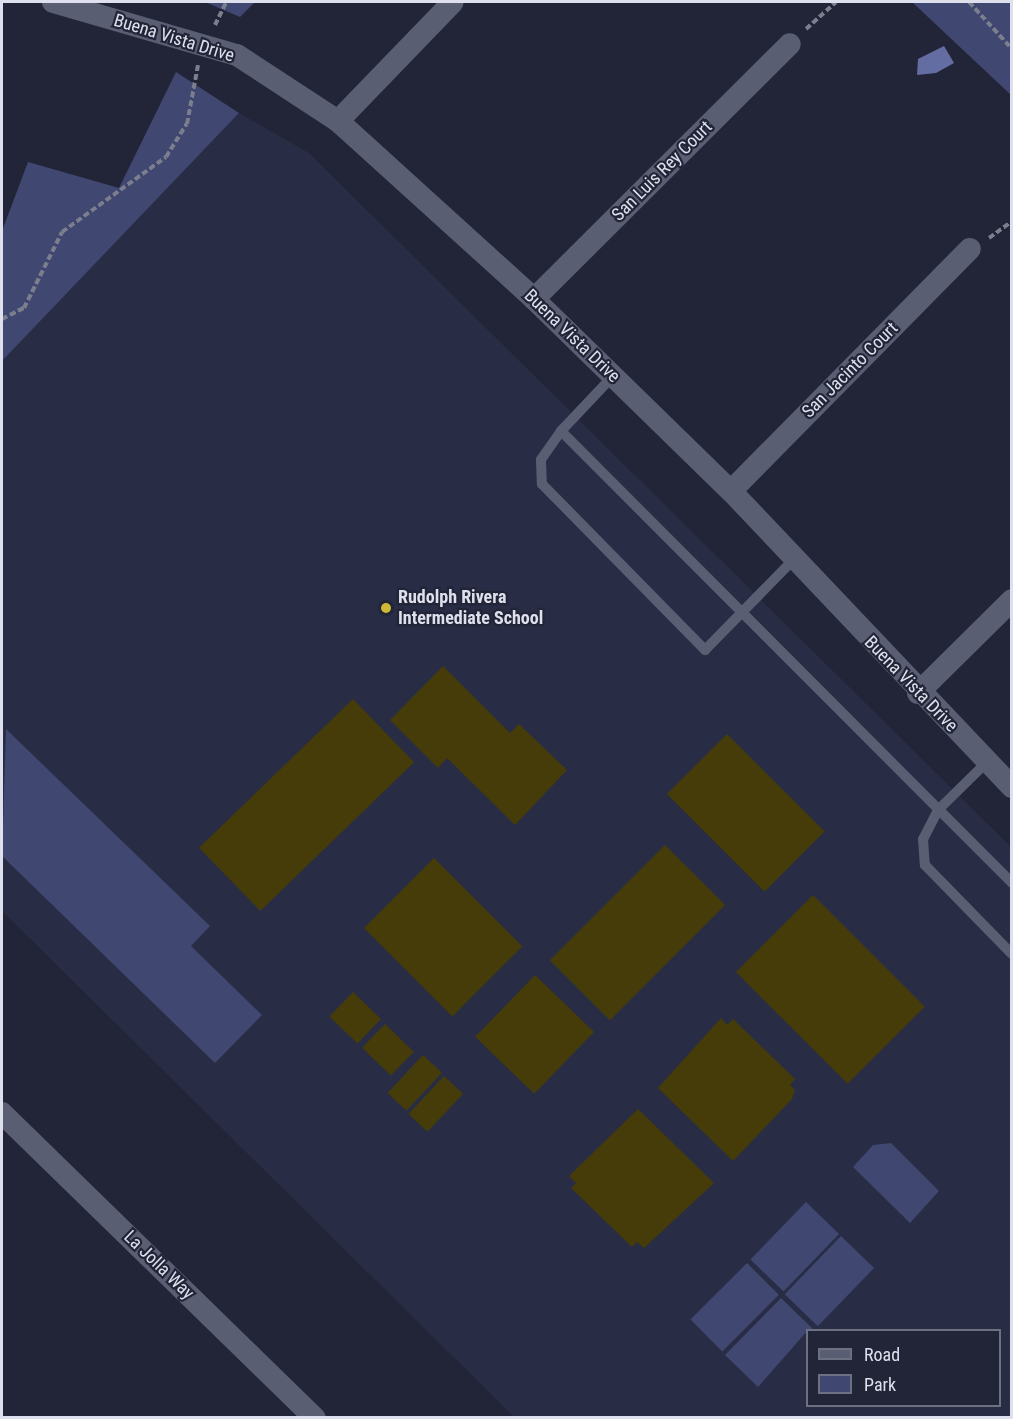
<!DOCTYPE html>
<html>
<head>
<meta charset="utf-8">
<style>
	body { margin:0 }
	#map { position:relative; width:1013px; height:1419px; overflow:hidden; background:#222537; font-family:"Roboto Condensed",sans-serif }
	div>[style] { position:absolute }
	.built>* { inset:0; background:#282c44 }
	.green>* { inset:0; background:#404771; transform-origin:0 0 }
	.water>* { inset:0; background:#646da2 }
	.building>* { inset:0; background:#453c0a; transform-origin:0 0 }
	.path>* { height:4px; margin-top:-2px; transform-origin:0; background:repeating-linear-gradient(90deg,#7b7e8d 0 6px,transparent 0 9px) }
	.service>* { height:10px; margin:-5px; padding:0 5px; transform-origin:5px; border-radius:5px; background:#5a5e73 }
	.minor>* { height:22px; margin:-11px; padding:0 11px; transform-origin:11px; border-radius:11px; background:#5a5e73 }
	.dots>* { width:16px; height:16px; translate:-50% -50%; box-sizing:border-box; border:3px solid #222537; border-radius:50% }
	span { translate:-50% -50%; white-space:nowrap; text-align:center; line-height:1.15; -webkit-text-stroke:4.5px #222537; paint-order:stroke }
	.street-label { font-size:18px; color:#dee1ed }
	.poi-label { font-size:18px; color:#dee1ed; font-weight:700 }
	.left { translate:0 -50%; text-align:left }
	.frame { position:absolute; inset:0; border:3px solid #dee1ed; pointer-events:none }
	.legend { position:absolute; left:806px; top:1329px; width:195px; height:78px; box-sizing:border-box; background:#222537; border:2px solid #6d7080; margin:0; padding:8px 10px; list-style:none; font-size:18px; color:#dee1ed }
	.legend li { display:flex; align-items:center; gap:12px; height:30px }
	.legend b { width:30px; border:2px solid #6d7080 }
</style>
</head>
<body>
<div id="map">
	<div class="built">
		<i style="clip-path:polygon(evenodd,239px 113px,309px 153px,1011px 847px,1011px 1417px,514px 1417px,2px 911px,2px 361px,239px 113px,808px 1330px,1000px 1330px,1000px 1406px,808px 1406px,808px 1330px)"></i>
	</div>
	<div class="green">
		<i style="clip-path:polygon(205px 2px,255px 2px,240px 17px)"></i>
		<i style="clip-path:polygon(912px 2px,1011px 2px,1011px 95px)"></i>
		<i style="clip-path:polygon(176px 72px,239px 113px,2px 361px,2px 231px,28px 162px,119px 188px)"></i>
		<i style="clip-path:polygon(6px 729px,210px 926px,191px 946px,262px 1015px,215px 1063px,2px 856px)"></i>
		<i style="clip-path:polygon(891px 1143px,939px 1191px,910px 1223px,853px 1167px,873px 1145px)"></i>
		<i style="left:806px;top:1202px;width:46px;height:80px;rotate:44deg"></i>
		<i style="left:841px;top:1236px;width:46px;height:81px;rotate:44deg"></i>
		<i style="left:747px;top:1263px;width:45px;height:80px;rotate:45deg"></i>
		<i style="clip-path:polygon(781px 1298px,814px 1330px,808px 1330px,758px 1387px,725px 1355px)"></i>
	</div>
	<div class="water">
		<i style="clip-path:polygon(944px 46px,954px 63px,936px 73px,917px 75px,918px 59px)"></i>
	</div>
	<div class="building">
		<i style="clip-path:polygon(443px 666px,510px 733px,519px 724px,567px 770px,515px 825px,447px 758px,438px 768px,390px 720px)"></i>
		<i style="left:353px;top:699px;width:88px;height:214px;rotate:46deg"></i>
		<i style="left:727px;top:734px;width:138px;height:85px;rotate:45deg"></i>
		<i style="left:665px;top:845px;width:85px;height:163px;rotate:45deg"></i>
		<i style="left:434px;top:858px;width:125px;height:99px;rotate:45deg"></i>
		<i style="left:813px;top:895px;width:158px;height:109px;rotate:45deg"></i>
		<i style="left:535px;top:975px;width:82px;height:86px;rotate:44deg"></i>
		<i style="left:353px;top:992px;width:39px;height:34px;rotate:44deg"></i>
		<i style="clip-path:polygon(721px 1018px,727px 1025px,733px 1019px,795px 1079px,790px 1085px,795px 1090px,792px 1099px,733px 1161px,658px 1088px)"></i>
		<i style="left:385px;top:1024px;width:40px;height:33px;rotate:44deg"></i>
		<i style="left:423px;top:1055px;width:26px;height:52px;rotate:43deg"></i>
		<i style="left:444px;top:1076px;width:26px;height:52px;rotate:43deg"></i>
		<i style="clip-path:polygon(638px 1109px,714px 1183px,644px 1248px,637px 1242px,632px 1247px,571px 1188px,576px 1183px,569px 1176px)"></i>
	</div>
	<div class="path">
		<i style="left:969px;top:2px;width:64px;rotate:47.5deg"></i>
		<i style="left:215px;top:25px;width:25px;rotate:-64deg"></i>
		<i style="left:806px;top:29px;width:40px;rotate:-42deg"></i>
		<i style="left:989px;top:238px;width:29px;rotate:-36deg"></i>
		<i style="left:2px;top:319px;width:25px;rotate:-27deg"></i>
		<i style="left:24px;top:308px;width:85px;rotate:-63.4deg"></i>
		<i style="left:62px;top:232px;width:128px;rotate:-35.8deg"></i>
		<i style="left:166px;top:157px;width:39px;rotate:-58deg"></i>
		<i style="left:187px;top:124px;width:60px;rotate:-79.4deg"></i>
	</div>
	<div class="service">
		<i style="left:613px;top:376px;width:76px;rotate:133.4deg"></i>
		<i style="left:561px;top:431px;width:639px;rotate:45.06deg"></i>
		<i style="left:561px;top:431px;width:35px;rotate:125deg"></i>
		<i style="left:541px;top:460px;width:24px;rotate:88deg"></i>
		<i style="left:542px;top:484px;width:233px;rotate:45.5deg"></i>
		<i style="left:705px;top:650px;width:127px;rotate:-45.6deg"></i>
		<i style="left:987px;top:762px;width:69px;rotate:135.6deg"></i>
		<i style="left:938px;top:810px;width:33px;rotate:117deg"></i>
		<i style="left:923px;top:839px;width:26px;rotate:86deg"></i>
		<i style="left:925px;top:865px;width:124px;rotate:45.7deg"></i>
	</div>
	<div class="minor">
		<i style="left:53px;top:2px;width:191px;rotate:16.1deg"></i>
		<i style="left:237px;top:55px;width:121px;rotate:33.2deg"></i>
		<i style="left:338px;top:121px;width:265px;rotate:42.2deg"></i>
		<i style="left:534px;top:299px;width:275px;rotate:44.3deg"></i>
		<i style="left:731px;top:491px;width:408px;rotate:46.5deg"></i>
		<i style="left:338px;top:121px;width:165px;rotate:-46deg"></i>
		<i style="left:534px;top:299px;width:361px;rotate:-44.9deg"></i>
		<i style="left:731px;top:491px;width:340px;rotate:-45.4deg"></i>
		<i style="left:918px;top:693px;width:132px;rotate:-44.7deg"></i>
		<i style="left:2px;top:1113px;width:437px;rotate:44.3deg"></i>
	</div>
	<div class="dots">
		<i style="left:386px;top:608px;background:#cfb837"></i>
	</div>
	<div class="street-label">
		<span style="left:174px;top:38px;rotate:17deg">Buena Vista Drive</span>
		<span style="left:662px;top:171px;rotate:-45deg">San Luis Rey Court</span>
		<span style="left:572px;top:336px;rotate:44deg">Buena Vista Drive</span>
		<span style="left:850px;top:370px;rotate:-45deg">San Jacinto Court</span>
		<span style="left:911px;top:684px;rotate:46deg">Buena Vista Drive</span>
		<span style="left:159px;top:1265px;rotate:44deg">La Jolla Way</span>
	</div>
	<div class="poi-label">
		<span class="left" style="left:398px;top:608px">Rudolph Rivera<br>Intermediate School</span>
	</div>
	<div class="frame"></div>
	<ul class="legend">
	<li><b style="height:8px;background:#5a5e73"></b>Road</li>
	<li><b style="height:16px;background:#404771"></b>Park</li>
	</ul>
</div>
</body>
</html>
